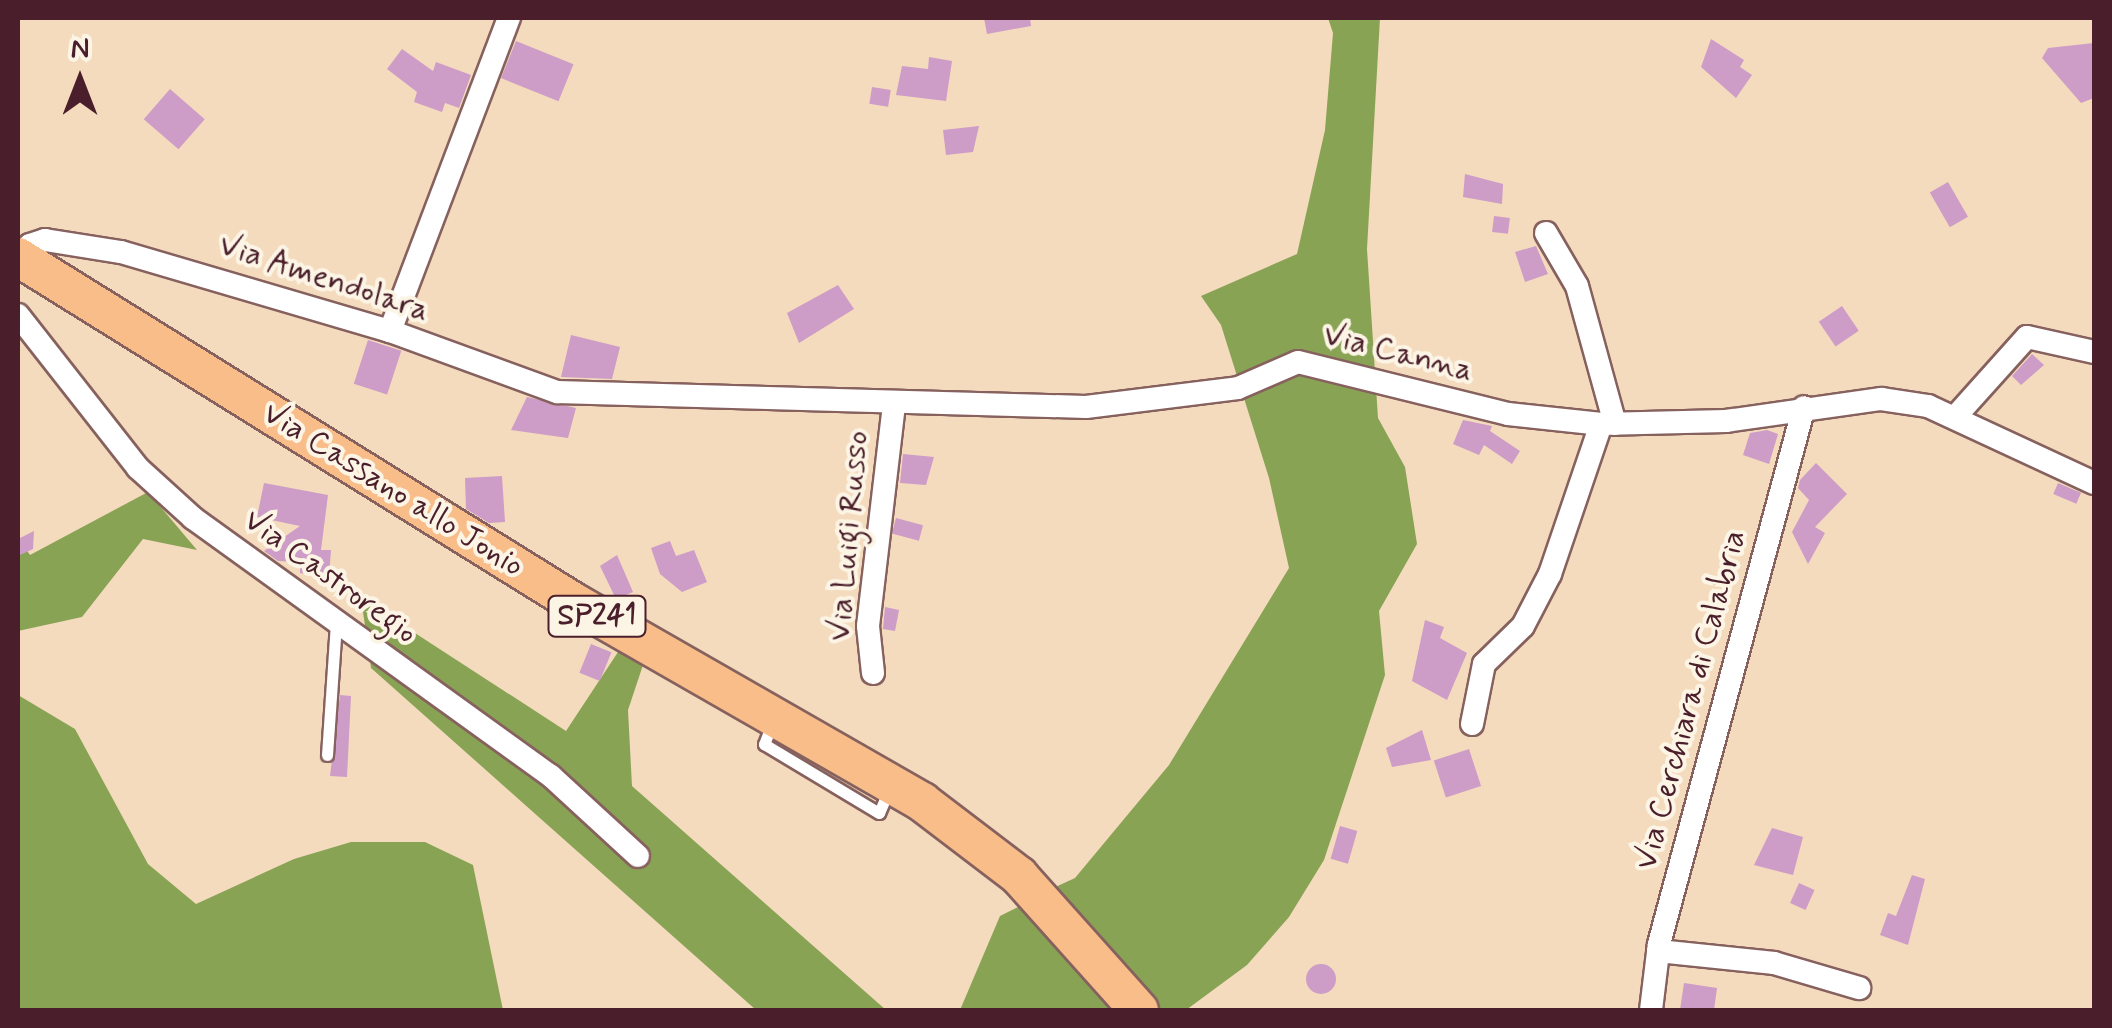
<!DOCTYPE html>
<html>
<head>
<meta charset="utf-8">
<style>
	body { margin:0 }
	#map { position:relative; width:2112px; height:1028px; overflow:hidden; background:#f4dbbe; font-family:Mynerve,sans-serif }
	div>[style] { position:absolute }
	.forest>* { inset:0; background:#89a355 }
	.building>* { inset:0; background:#cd9cc7; transform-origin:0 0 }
	.round { border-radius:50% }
	.roads { filter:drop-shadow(2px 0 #86615e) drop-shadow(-2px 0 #86615e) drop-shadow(0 2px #86615e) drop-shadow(0 -2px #86615e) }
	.service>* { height:11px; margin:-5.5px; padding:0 5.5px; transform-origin:5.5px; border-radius:5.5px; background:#fff }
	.minor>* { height:22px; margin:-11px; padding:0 11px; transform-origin:11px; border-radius:11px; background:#fff }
	.primary>* { height:38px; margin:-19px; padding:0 19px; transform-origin:19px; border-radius:19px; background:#f8bd89 }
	span { translate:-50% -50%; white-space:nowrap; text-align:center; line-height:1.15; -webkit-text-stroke:8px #fcf5e5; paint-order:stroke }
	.shield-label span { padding:2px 8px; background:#fcf5e5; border:2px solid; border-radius:8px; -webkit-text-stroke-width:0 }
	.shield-label { font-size:30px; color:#4a1f2b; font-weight:700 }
	.street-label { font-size:32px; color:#4a1f2b }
	.frame { position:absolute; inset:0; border:20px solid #4a1f2b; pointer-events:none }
	.north { position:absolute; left:30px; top:30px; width:100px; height:100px; -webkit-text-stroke:8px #fcf5e5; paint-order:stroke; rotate:0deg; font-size:28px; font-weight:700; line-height:40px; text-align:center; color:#4a1f2b }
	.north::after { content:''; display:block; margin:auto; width:35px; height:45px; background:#4a1f2b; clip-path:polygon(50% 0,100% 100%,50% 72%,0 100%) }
</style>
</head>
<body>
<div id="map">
	<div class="forest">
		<i style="clip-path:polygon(1328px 18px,1380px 18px,1367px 249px,1378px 418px,1405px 467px,1417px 544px,1379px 611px,1385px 675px,1324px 860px,1289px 917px,1247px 965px,1186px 1010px,1158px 1010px,1051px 889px,1075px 878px,1169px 765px,1289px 568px,1269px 478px,1221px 325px,1201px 296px,1297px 254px,1325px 130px,1333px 33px)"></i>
		<i style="clip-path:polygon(148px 492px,197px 550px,143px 539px,82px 617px,18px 631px,18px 537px,30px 555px)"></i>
		<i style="clip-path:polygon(361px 598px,566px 731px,620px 649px,646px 656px,628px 710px,632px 786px,886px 1010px,756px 1010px,371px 668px)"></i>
		<i style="clip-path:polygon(18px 695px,75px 729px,148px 864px,196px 904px,294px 859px,351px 842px,425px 842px,473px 865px,503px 1010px,18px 1010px)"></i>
		<i style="clip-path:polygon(1020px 906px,1117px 1010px,960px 1010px,1000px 916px)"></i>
	</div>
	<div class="building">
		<i style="clip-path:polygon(984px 18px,1030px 18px,1031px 26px,987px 34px)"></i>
		<i style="clip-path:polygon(1711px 39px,1744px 60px,1740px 67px,1752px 75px,1736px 98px,1701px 67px)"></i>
		<i style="left:516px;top:41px;width:62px;height:40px;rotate:22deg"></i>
		<i style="clip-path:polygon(2094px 43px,2094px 98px,2081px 103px,2042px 58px,2048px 48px)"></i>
		<i style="clip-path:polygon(402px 49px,433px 71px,436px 62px,471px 75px,459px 108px,445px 103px,442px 112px,414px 102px,417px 92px,387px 69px)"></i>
		<i style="clip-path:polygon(929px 57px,952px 61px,946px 101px,896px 95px,902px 66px,928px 69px)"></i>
		<i style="left:872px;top:87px;width:19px;height:17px;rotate:9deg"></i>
		<i style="left:170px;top:89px;width:46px;height:40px;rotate:41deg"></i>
		<i style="clip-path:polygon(979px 126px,973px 152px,946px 155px,943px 130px)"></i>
		<i style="clip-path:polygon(1465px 174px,1503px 184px,1502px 204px,1463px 197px)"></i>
		<i style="left:1948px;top:182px;width:40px;height:21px;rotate:60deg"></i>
		<i style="left:1494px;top:216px;width:16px;height:16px;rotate:7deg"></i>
		<i style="clip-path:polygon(1536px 246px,1548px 274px,1525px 282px,1515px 252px)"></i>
		<i style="clip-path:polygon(838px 285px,854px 309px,799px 343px,787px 313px)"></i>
		<i style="left:1842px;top:306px;width:30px;height:28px;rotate:56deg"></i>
		<i style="clip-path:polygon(571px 335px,620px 347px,612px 379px,561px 377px)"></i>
		<i style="left:368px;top:340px;width:35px;height:46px;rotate:18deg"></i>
		<i style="clip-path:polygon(2032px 354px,2044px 365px,2021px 385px,2012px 376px)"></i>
		<i style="clip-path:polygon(527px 397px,576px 408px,568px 438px,511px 430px)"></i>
		<i style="clip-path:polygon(1463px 420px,1492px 426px,1490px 431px,1520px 451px,1512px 464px,1484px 445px,1479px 455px,1453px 444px)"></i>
		<i style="clip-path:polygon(1767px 430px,1778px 434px,1769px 464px,1743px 455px,1750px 433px)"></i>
		<i style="clip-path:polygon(903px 454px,934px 457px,926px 485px,900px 483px)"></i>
		<i style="clip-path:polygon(1816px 463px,1847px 494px,1815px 527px,1825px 533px,1808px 564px,1792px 532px,1809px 500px,1798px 488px,1800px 480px)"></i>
		<i style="clip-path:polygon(502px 476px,505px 522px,489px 523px,466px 509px,465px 478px)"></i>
		<i style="clip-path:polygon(264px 483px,328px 495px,321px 550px,331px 550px,329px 577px,300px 573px,300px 562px,278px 561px,264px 551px,300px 526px,257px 517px)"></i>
		<i style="left:2058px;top:483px;width:25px;height:12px;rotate:23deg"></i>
		<i style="left:896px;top:518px;width:28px;height:16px;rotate:15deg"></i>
		<i style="clip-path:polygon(34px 531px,33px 549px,18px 556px,18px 539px)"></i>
		<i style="clip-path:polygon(670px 541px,676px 556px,694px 550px,707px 582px,682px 592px,660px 574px,651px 548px)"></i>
		<i style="clip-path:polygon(617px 555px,633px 592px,616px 599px,600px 566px)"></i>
		<i style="clip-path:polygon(885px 607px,899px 610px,895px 631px,883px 629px)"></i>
		<i style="clip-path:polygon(1425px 620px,1444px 627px,1440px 638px,1467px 653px,1447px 700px,1412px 681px)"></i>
		<i style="left:591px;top:644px;width:22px;height:31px;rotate:22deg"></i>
		<i style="clip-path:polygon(340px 695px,351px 696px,347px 777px,330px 776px)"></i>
		<i style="clip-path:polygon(1422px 730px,1431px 760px,1392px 767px,1386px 748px)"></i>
		<i style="left:1469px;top:749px;width:39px;height:37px;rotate:72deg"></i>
		<i style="left:1340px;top:826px;width:18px;height:34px;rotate:16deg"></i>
		<i style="clip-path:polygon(1772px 828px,1803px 837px,1793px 875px,1754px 865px)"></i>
		<i style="clip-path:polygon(1912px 875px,1925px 879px,1908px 945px,1880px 935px,1888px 913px,1896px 916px)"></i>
		<i style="left:1799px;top:883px;width:17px;height:22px;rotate:24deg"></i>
		<i class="round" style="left:1306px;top:964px;width:30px;height:30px"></i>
		<i style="clip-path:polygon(1684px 983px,1717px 988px,1714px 1010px,1680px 1010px)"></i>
	</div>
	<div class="roads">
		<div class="service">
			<i style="left:773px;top:721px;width:25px;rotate:111deg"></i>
			<i style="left:764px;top:744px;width:134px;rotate:31deg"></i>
			<i style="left:879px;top:813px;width:28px;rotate:-67deg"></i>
			<i style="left:327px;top:755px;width:132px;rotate:-86.1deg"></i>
		</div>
		<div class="minor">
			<i style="left:1546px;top:233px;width:61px;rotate:59.7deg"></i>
			<i style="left:1577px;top:286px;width:143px;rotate:74.6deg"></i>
			<i style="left:22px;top:260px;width:17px;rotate:-62deg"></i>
			<i style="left:30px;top:245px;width:16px;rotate:-18deg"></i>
			<i style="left:45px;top:240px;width:77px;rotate:9deg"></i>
			<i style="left:121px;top:252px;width:280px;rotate:16.4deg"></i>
			<i style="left:390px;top:331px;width:178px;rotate:20.1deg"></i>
			<i style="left:557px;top:392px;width:529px;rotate:1.62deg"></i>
			<i style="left:1086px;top:407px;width:153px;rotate:-7.1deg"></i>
			<i style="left:1238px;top:388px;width:65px;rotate:-23.4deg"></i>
			<i style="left:1298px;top:362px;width:216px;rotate:13.9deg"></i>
			<i style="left:1508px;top:414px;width:94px;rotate:6.1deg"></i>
			<i style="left:1601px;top:424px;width:125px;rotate:-1.4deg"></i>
			<i style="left:1726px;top:421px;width:157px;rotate:-8.1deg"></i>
			<i style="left:1881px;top:399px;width:48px;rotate:8.5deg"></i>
			<i style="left:1928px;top:406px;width:183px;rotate:24.9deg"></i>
			<i style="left:18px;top:315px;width:194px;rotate:51.9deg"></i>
			<i style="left:138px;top:468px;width:74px;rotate:42.3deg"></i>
			<i style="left:193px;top:518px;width:441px;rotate:35.8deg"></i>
			<i style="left:551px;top:776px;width:118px;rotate:42.6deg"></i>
			<i style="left:390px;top:331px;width:335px;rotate:-69.2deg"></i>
			<i style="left:1956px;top:416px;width:106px;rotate:-48.1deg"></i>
			<i style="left:2027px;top:337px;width:69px;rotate:12.6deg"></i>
			<i style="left:873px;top:673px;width:47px;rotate:-96.1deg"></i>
			<i style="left:868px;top:626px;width:224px;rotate:-83.3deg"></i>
			<i style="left:1472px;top:724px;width:61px;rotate:-78.7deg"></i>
			<i style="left:1484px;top:664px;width:54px;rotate:-44.3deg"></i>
			<i style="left:1523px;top:626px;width:59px;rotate:-62.6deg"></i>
			<i style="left:1550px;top:574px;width:158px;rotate:-71.2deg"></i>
			<i style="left:1658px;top:951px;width:117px;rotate:5.9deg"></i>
			<i style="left:1774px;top:963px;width:89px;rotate:16.4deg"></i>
			<i style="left:1651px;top:1010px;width:66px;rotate:-83.1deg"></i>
			<i style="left:1659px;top:944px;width:556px;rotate:-74.89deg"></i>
		</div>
		<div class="primary">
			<i style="left:18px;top:257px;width:656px;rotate:31.85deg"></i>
			<i style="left:575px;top:603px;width:400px;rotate:29.8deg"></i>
			<i style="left:922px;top:802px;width:122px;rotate:37.3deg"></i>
			<i style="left:1019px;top:876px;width:180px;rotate:48.2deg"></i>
		</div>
	</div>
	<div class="shield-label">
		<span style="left:597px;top:616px">SP241</span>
	</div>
	<div class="street-label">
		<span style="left:324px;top:278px;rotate:18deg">Via Amendolara</span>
		<span style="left:1398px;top:353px;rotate:14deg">Via Canna</span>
		<span style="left:393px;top:490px;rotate:32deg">Via Cassano allo Jonio</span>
		<span style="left:849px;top:536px;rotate:-85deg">Via Luigi Russo</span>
		<span style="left:330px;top:577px;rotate:36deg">Via Castroregio</span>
		<span style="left:1691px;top:700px;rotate:-75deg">Via Cerchiara di Calabria</span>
	</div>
	<div class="frame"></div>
	<div class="north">N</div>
</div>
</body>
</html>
